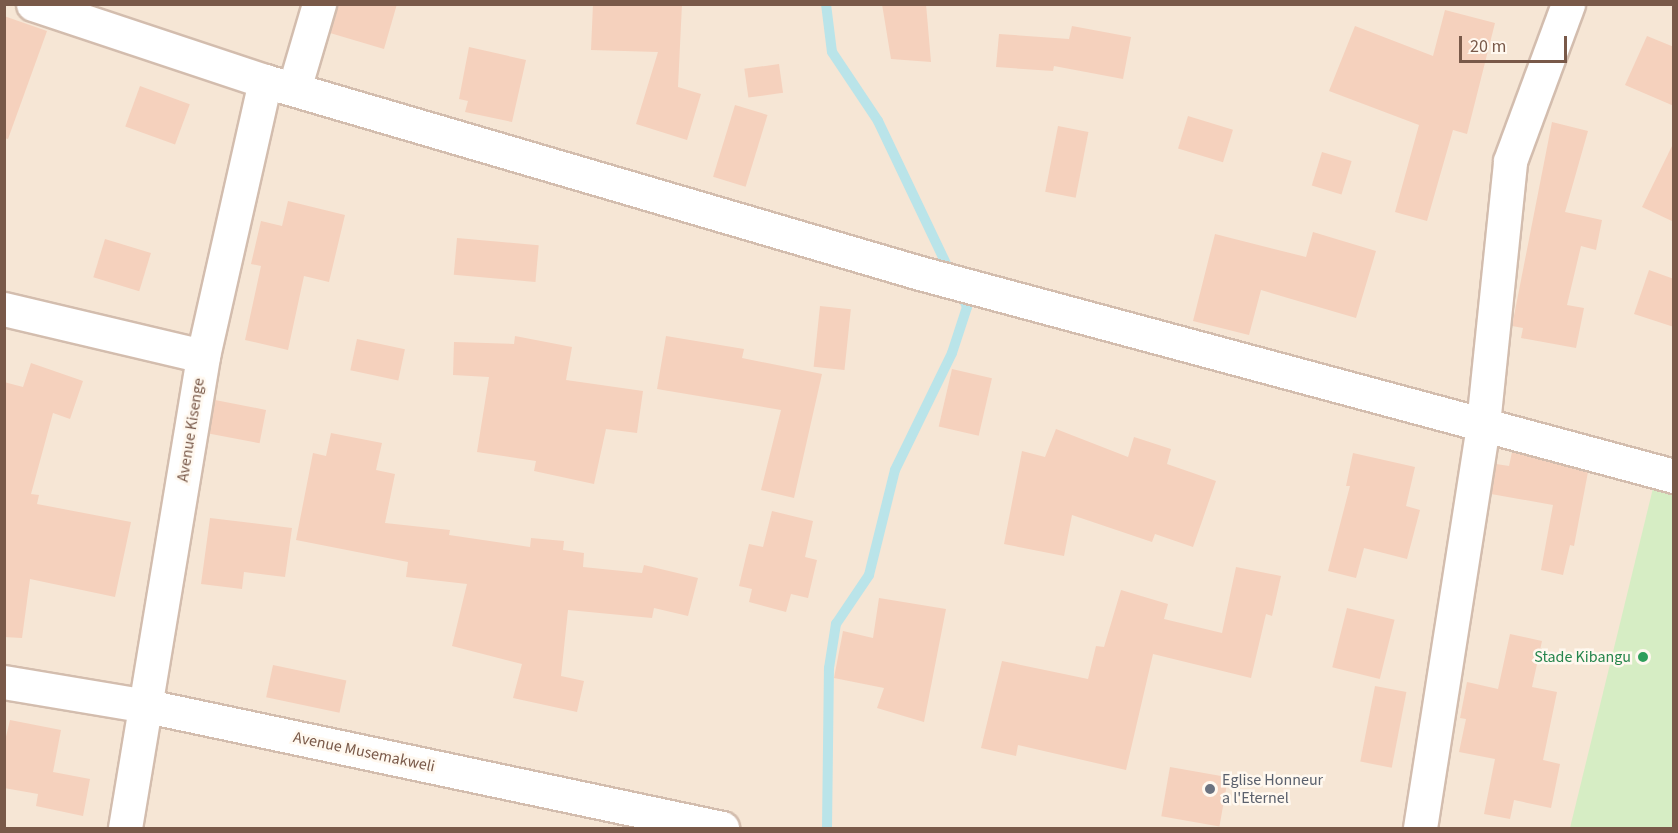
<!DOCTYPE html>
<html>
<head>
<meta charset="utf-8">
<style>
	body { margin:0 }
	#map { position:relative; width:1678px; height:833px; overflow:hidden; background:#fef4e7; font-family:"Source Sans 3",sans-serif }
	div>[style] { position:absolute }
	.residential>* { inset:0; background:#f6e6d5; transform-origin:0 0 }
	.green>* { inset:0; background:#d6edc4 }
	.stream>* { height:10px; margin:-5px; padding:0 5px; transform-origin:5px; border-radius:5px; background:#bae4e9 }
	.building>* { inset:0; background:#f5d1bd; transform-origin:0 0 }
	.roads { filter:drop-shadow(2px 0 #d3bdae) drop-shadow(-2px 0 #d3bdae) drop-shadow(0 2px #d3bdae) drop-shadow(0 -2px #d3bdae) }
	.minor>* { height:33px; margin:-16.5px; padding:0 16.5px; transform-origin:16.5px; border-radius:16.5px; background:#fff }
	.dots>* { width:16px; height:16px; translate:-50% -50%; box-sizing:border-box; border:3px solid #fff8ef; border-radius:50% }
	span { translate:-50% -50%; white-space:nowrap; text-align:center; line-height:1.15; -webkit-text-stroke:5px #fff8ef; paint-order:stroke }
	.street-label { font-size:16px; color:#795949 }
	.leisure-label { font-size:16px; color:#27864d }
	.right { translate:-100% -50%; text-align:right }
	.worship-label { font-size:16px; color:#5b616d }
	.left { translate:0 -50%; text-align:left }
	.frame { position:absolute; inset:0; border:6px solid #795949; pointer-events:none }
	.scale { position:absolute; left:1459px; top:36px; width:108px; height:27px; box-sizing:border-box; border:3px solid #795949; border-top:0; padding-left:8px; font-size:18px; line-height:21px; white-space:nowrap; color:#795949; -webkit-text-stroke:4px #fff8ef; paint-order:stroke }
</style>
</head>
<body>
<div id="map">
	<div class="residential">
		<i style="left:5px;top:5px;width:1668px;height:823px"></i>
	</div>
	<div class="green">
		<i style="clip-path:polygon(1655px 480px,1673px 486px,1673px 828px,1570px 828px)"></i>
	</div>
	<div class="stream">
		<i style="left:826px;top:4px;width:48px;rotate:82.9deg"></i>
		<i style="left:832px;top:52px;width:83px;rotate:56.3deg"></i>
		<i style="left:878px;top:121px;width:170px;rotate:64.5deg"></i>
		<i style="left:827px;top:828px;width:160px;rotate:-89.3deg"></i>
		<i style="left:829px;top:668px;width:45px;rotate:-81deg"></i>
		<i style="left:836px;top:624px;width:59px;rotate:-56deg"></i>
		<i style="left:869px;top:575px;width:108px;rotate:-76.1deg"></i>
		<i style="left:895px;top:470px;width:130px;rotate:-64deg"></i>
		<i style="left:952px;top:353px;width:48px;rotate:-71.9deg"></i>
		<i style="left:967px;top:307px;width:19px;rotate:-115deg"></i>
	</div>
	<div class="building">
		<i style="clip-path:polygon(337px 4px,397px 4px,384px 49px,330px 33px)"></i>
		<i style="clip-path:polygon(593px 4px,682px 4px,678px 87px,701px 94px,687px 140px,636px 124px,658px 52px,591px 50px)"></i>
		<i style="clip-path:polygon(882px 4px,926px 4px,931px 62px,891px 59px)"></i>
		<i style="clip-path:polygon(1445px 10px,1495px 23px,1467px 134px,1453px 130px,1427px 221px,1395px 212px,1419px 125px,1329px 91px,1355px 26px,1433px 56px)"></i>
		<i style="clip-path:polygon(4px 16px,47px 31px,8px 139px,4px 138px)"></i>
		<i style="clip-path:polygon(1072px 26px,1131px 37px,1123px 79px,1054px 66px,1053px 71px,996px 67px,999px 34px,1069px 39px)"></i>
		<i style="clip-path:polygon(1647px 36px,1674px 47px,1674px 106px,1625px 85px)"></i>
		<i style="clip-path:polygon(469px 47px,526px 60px,512px 122px,465px 112px,468px 101px,459px 99px)"></i>
		<i style="left:779px;top:64px;width:29px;height:35px;rotate:82deg"></i>
		<i style="left:140px;top:86px;width:53px;height:43px;rotate:20deg"></i>
		<i style="left:735px;top:105px;width:34px;height:75px;rotate:17deg"></i>
		<i style="left:1188px;top:116px;width:47px;height:34px;rotate:17deg"></i>
		<i style="clip-path:polygon(1552px 122px,1588px 131px,1565px 212px,1602px 220px,1596px 250px,1581px 246px,1567px 305px,1584px 308px,1576px 348px,1521px 338px,1523px 328px,1512px 326px)"></i>
		<i style="left:1058px;top:126px;width:31px;height:67px;rotate:11deg"></i>
		<i style="clip-path:polygon(1674px 142px,1674px 222px,1642px 207px)"></i>
		<i style="left:1322px;top:152px;width:31px;height:35px;rotate:17deg"></i>
		<i style="clip-path:polygon(288px 201px,345px 215px,329px 282px,304px 276px,288px 350px,245px 340px,261px 266px,251px 264px,261px 221px,282px 226px)"></i>
		<i style="clip-path:polygon(1313px 232px,1376px 251px,1356px 318px,1261px 290px,1249px 335px,1193px 321px,1215px 234px,1306px 257px)"></i>
		<i style="left:457px;top:238px;width:82px;height:37px;rotate:5deg"></i>
		<i style="left:105px;top:239px;width:48px;height:40px;rotate:17deg"></i>
		<i style="clip-path:polygon(1649px 270px,1674px 279px,1674px 327px,1634px 314px)"></i>
		<i style="left:820px;top:306px;width:31px;height:61px;rotate:6deg"></i>
		<i style="clip-path:polygon(515px 336px,572px 347px,566px 380px,643px 391px,637px 433px,606px 429px,594px 484px,534px 471px,536px 461px,477px 452px,489px 377px,453px 375px,454px 342px,514px 344px)"></i>
		<i style="clip-path:polygon(666px 336px,744px 349px,742px 358px,822px 374px,794px 498px,761px 490px,781px 410px,657px 389px)"></i>
		<i style="left:357px;top:339px;width:49px;height:32px;rotate:12deg"></i>
		<i style="clip-path:polygon(31px 363px,83px 381px,70px 419px,53px 413px,31px 494px,39px 495px,37px 504px,131px 522px,115px 597px,30px 579px,22px 638px,4px 637px,4px 382px,23px 387px)"></i>
		<i style="left:952px;top:369px;width:41px;height:59px;rotate:13deg"></i>
		<i style="left:215px;top:400px;width:52px;height:34px;rotate:11deg"></i>
		<i style="clip-path:polygon(1056px 429px,1128px 457px,1134px 437px,1171px 449px,1167px 464px,1216px 481px,1193px 547px,1155px 534px,1152px 542px,1072px 515px,1064px 556px,1004px 544px,1022px 451px,1045px 457px)"></i>
		<i style="clip-path:polygon(331px 433px,382px 443px,376px 470px,395px 474px,385px 523px,450px 530px,449px 535px,530px 547px,531px 538px,564px 541px,563px 550px,584px 553px,583px 567px,642px 573px,644px 565px,698px 578px,688px 616px,654px 608px,652px 618px,568px 610px,561px 676px,584px 681px,577px 712px,513px 698px,522px 664px,452px 646px,467px 584px,406px 577px,408px 562px,296px 540px,313px 453px,326px 456px)"></i>
		<i style="clip-path:polygon(1512px 452px,1588px 472px,1574px 546px,1570px 545px,1563px 575px,1541px 570px,1553px 505px,1491px 494px,1496px 464px,1509px 466px)"></i>
		<i style="clip-path:polygon(1353px 453px,1415px 467px,1406px 506px,1420px 510px,1407px 559px,1364px 548px,1356px 578px,1328px 571px,1350px 486px,1346px 486px)"></i>
		<i style="clip-path:polygon(772px 511px,813px 521px,805px 557px,817px 560px,808px 598px,791px 594px,786px 612px,749px 602px,752px 589px,739px 586px,749px 544px,763px 547px)"></i>
		<i style="clip-path:polygon(210px 518px,292px 528px,285px 577px,244px 572px,242px 589px,201px 584px)"></i>
		<i style="clip-path:polygon(1236px 567px,1281px 576px,1272px 616px,1266px 614px,1251px 678px,1153px 654px,1126px 770px,1018px 745px,1016px 756px,981px 748px,1002px 661px,1088px 679px,1096px 646px,1104px 647px,1121px 590px,1168px 604px,1164px 619px,1222px 633px)"></i>
		<i style="clip-path:polygon(879px 598px,946px 609px,924px 722px,877px 708px,884px 688px,834px 678px,843px 631px,873px 638px)"></i>
		<i style="left:1347px;top:608px;width:49px;height:61px;rotate:14deg"></i>
		<i style="clip-path:polygon(1510px 634px,1542px 641px,1532px 687px,1557px 692px,1543px 760px,1560px 764px,1551px 808px,1514px 800px,1510px 819px,1484px 814px,1495px 759px,1459px 752px,1466px 719px,1460px 718px,1467px 682px,1498px 689px)"></i>
		<i style="left:273px;top:665px;width:75px;height:33px;rotate:12deg"></i>
		<i style="left:1375px;top:686px;width:32px;height:77px;rotate:11deg"></i>
		<i style="clip-path:polygon(10px 720px,61px 730px,53px 772px,90px 779px,83px 816px,36px 806px,38px 794px,4px 788px,4px 745px)"></i>
		<i style="left:1170px;top:767px;width:59px;height:50px;rotate:10deg"></i>
	</div>
	<div class="roads">
		<div class="minor">
			<i style="left:33px;top:4px;width:244px;rotate:18.4deg"></i>
			<i style="left:265px;top:81px;width:683px;rotate:16.34deg"></i>
			<i style="left:920px;top:273px;width:781px;rotate:15.07deg"></i>
			<i style="left:294px;top:89px;width:89px;rotate:-73.6deg"></i>
			<i style="left:4px;top:309px;width:204px;rotate:13.3deg"></i>
			<i style="left:4px;top:682px;width:145px;rotate:9.5deg"></i>
			<i style="left:147px;top:706px;width:588px;rotate:11.98deg"></i>
			<i style="left:125px;top:828px;width:478px;rotate:-80.6deg"></i>
			<i style="left:203px;top:356px;width:282px;rotate:-77.3deg"></i>
			<i style="left:1420px;top:828px;width:409px;rotate:-81.1deg"></i>
			<i style="left:1483px;top:424px;width:264px;rotate:-84.1deg"></i>
			<i style="left:1510px;top:161px;width:167px;rotate:-69.7deg"></i>
		</div>
	</div>
	<div class="dots">
		<i style="left:1643px;top:657px;background:#2e9e5b"></i>
		<i style="left:1210px;top:789px;background:#6b7280"></i>
	</div>
	<div class="street-label">
		<span style="left:191px;top:430px;rotate:-81deg">Avenue Kisenge</span>
		<span style="left:364px;top:752px;rotate:12deg">Avenue Musemakweli</span>
	</div>
	<div class="leisure-label">
		<span class="right" style="left:1631px;top:657px">Stade Kibangu</span>
	</div>
	<div class="worship-label">
		<span class="left" style="left:1222px;top:789px">Eglise Honneur<br>a l'Eternel</span>
	</div>
	<div class="frame"></div>
	<div class="scale">20 m</div>
</div>
</body>
</html>
